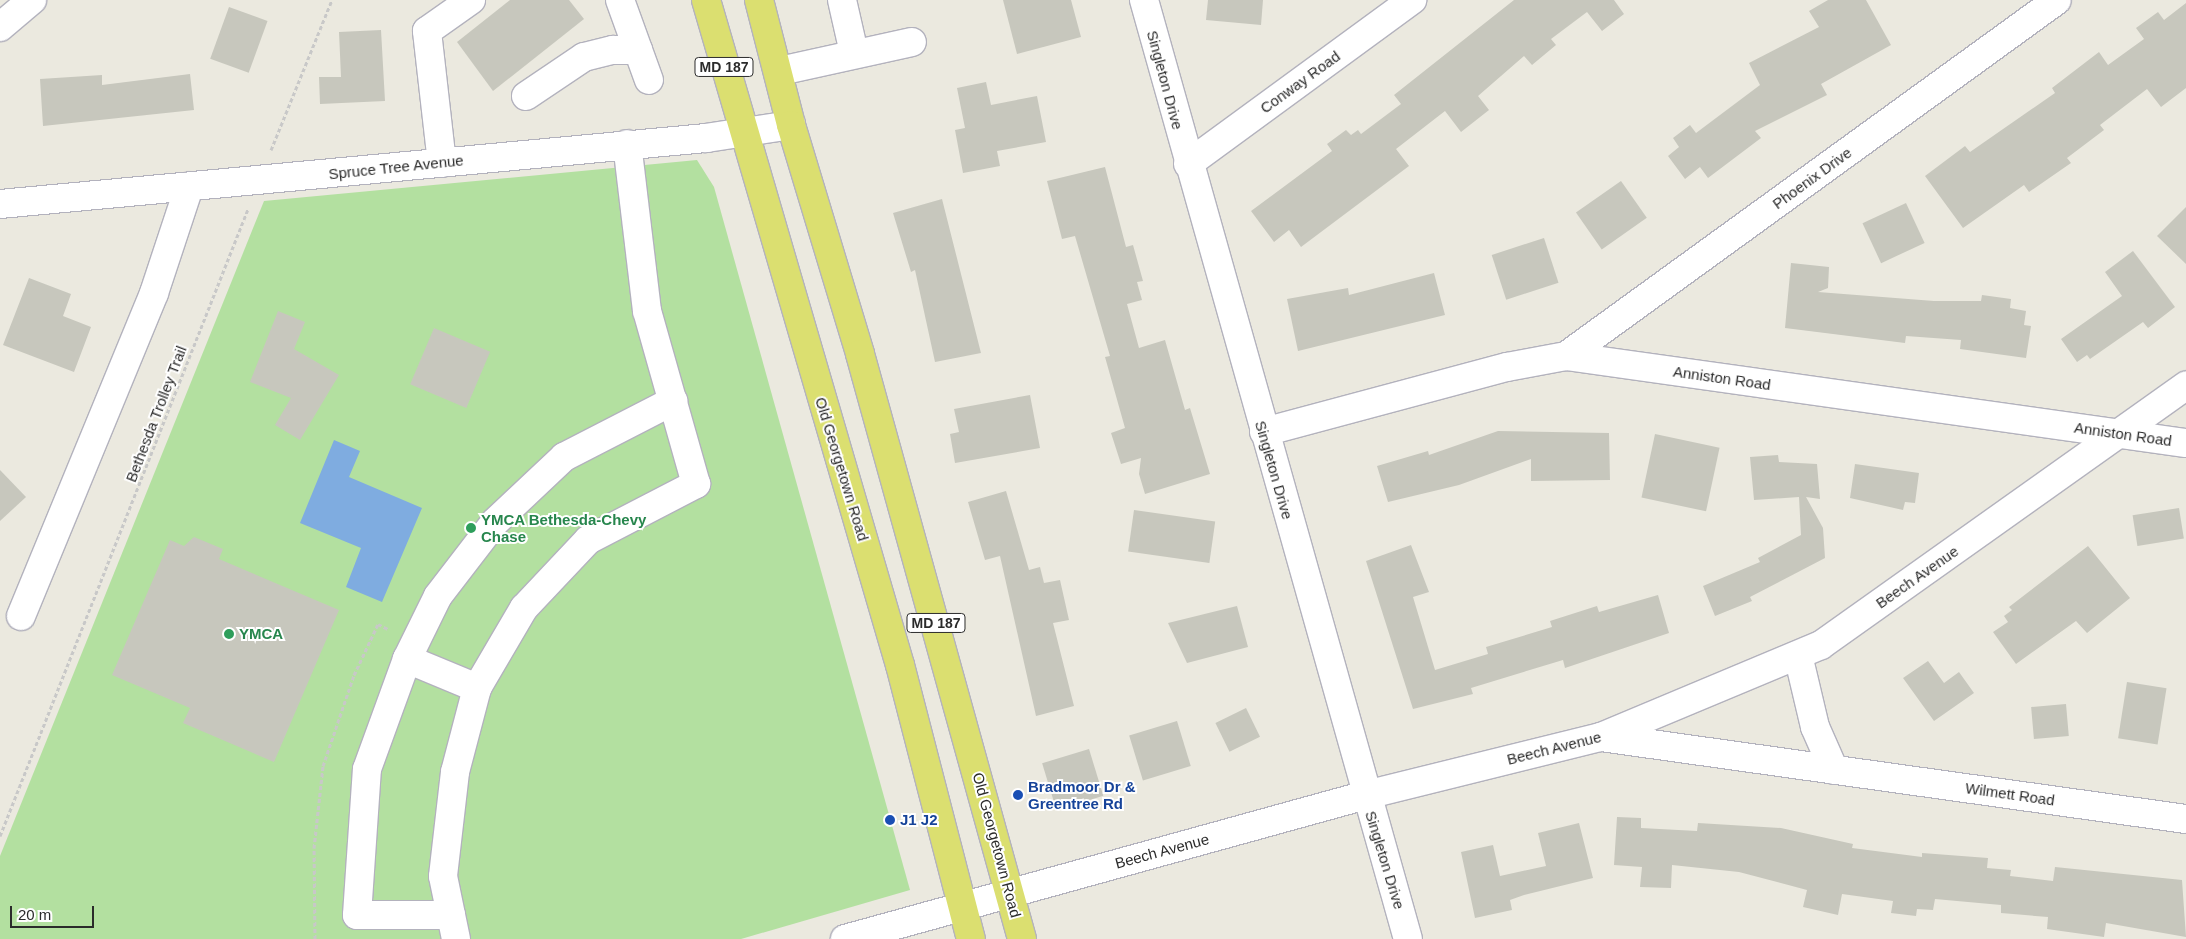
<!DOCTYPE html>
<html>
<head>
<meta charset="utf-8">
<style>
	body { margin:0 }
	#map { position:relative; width:2186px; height:939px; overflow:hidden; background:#ebe9df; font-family:Helvetica,sans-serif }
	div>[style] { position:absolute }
	.pitch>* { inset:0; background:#b3e0a0 }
	.water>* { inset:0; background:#7face0 }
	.building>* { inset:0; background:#c7c7bd; transform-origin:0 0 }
	.path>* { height:3px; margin-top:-1.5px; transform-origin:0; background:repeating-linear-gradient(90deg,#c8c8c8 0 4px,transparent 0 6.5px) }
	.roads { filter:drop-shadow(1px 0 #b3b2bd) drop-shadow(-1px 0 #b3b2bd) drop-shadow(0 1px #b3b2bd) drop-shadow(0 -1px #b3b2bd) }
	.minor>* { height:28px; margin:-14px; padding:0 14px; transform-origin:14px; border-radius:14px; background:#fff }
	.major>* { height:28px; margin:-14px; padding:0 14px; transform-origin:14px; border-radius:14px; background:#dbdf70 }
	.dots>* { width:14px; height:14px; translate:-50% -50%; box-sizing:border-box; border:2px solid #fff; border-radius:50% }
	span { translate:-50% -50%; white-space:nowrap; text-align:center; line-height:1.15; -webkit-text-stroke:4px #fff; paint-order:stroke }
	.shield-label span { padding:1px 4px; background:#fff; border:1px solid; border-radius:4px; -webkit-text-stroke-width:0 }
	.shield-label { font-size:14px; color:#2b2b2b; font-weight:700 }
	.street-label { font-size:15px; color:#2b2b2b }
	.leisure-label { font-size:15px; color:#27864d; font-weight:700 }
	.left { translate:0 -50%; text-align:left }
	.transit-label { font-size:15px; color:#164399; font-weight:700 }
	.scale { position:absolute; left:10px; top:906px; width:84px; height:22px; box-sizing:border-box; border:2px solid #2b2b2b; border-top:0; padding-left:6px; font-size:15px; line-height:18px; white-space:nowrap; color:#2b2b2b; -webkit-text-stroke:4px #fff; paint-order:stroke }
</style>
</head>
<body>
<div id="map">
	<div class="pitch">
		<i style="clip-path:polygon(697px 160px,714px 187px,910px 890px,741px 939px,0 939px,0 856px,264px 201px)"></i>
	</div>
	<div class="water">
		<i style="clip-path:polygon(334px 440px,360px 451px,349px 477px,422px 508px,382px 602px,346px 587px,361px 548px,300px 523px)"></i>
	</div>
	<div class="building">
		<i style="clip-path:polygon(510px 0,569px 0,584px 19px,493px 91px,457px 42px)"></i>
		<i style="clip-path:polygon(1003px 0,1071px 0,1081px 37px,1017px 54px)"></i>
		<i style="clip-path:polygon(1208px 0,1263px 0,1261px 25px,1206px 20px)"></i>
		<i style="clip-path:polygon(1514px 0,1614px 0,1624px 14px,1602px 31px,1587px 12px,1551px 39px,1556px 45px,1532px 65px,1524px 56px,1478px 96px,1489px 110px,1461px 132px,1445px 111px,1396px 149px,1409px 166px,1301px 247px,1289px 230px,1274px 242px,1251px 211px,1332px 151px,1327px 144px,1346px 130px,1351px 135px,1358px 130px,1361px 134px,1401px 104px,1394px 95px)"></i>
		<i style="clip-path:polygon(1828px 0,1866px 0,1891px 45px,1821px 84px,1827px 95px,1755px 131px,1761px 138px,1708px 178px,1700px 167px,1685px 179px,1668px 156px,1679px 147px,1673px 138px,1690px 125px,1696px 133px,1760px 85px,1749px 63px,1819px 27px,1809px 11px)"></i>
		<i style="clip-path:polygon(2186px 3px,2186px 88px,2161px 107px,2147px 89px,2100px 125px,2104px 130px,2067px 158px,2071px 163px,2029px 192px,2024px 185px,1963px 228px,1925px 176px,1965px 146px,1970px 152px,2055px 93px,2052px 88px,2099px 52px,2108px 65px,2144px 39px,2136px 28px,2158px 12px,2164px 20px)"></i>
		<i style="left:229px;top:7px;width:41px;height:55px;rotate:20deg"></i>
		<i style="clip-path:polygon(381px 30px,385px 101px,320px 104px,319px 77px,341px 77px,339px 32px)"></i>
		<i style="clip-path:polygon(190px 74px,194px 110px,43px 126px,40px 79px,102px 75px,102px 85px)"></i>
		<i style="clip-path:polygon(986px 82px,991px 105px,1037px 96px,1046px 142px,997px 151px,1000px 166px,963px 173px,955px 130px,965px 128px,957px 88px)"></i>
		<i style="clip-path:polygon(1105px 167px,1126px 247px,1133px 245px,1143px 281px,1137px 282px,1142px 300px,1127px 304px,1139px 348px,1165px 340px,1185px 410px,1190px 408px,1210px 474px,1145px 494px,1139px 474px,1141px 458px,1121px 464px,1111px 433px,1125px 428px,1105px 357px,1110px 356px,1075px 236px,1062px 239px,1047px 181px)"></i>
		<i style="left:1621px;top:181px;width:45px;height:55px;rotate:55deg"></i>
		<i style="clip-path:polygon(942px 199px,981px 353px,935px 362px,915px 270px,911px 272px,893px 213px)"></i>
		<i style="left:1906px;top:203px;width:44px;height:48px;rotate:65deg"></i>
		<i style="clip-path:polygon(2186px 207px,2186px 264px,2157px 236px)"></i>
		<i style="left:1544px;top:238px;width:47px;height:55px;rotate:72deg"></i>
		<i style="clip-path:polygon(2133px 251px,2175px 307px,2148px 328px,2143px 322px,2090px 359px,2087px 355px,2077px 362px,2061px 339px,2122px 296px,2105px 272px)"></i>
		<i style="clip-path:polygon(1791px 263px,1829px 267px,1828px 288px,1818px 292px,1934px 301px,1981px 301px,1982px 295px,2011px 299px,2010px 308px,2026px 311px,2024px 325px,2031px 326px,2026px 358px,1960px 349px,1961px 340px,1906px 336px,1905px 343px,1785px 328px)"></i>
		<i style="clip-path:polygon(1434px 273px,1445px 315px,1298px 351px,1287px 299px,1348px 288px,1349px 295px)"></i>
		<i style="clip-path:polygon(29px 278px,71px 294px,63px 316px,91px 327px,74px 372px,3px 345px)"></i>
		<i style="clip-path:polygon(278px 311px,305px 322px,294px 349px,339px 375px,300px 440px,275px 425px,291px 398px,250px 382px)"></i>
		<i style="left:434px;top:328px;width:61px;height:61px;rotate:23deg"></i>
		<i style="clip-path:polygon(1030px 395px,1040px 448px,955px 463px,950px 434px,959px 432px,954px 409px)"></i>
		<i style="clip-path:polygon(1498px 431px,1609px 433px,1610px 480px,1531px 481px,1531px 459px,1459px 485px,1388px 502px,1377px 466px,1428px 451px,1429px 455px)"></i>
		<i style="left:1655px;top:434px;width:66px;height:65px;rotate:12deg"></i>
		<i style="clip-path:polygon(1778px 455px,1779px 462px,1817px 464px,1820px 499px,1806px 497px,1823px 528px,1825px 558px,1750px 597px,1752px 601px,1715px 616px,1703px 586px,1760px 562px,1758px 558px,1801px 535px,1799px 497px,1754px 500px,1750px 457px)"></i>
		<i style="clip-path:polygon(1855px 464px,1919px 473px,1915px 503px,1905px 502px,1903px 510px,1850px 498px)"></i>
		<i style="clip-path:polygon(0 470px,26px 497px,0 521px)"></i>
		<i style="clip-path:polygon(1006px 491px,1029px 570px,1040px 567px,1044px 583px,1060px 580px,1069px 620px,1053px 623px,1074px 706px,1036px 716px,1000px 556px,985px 560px,968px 502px)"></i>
		<i style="left:2179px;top:508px;width:31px;height:47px;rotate:81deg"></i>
		<i style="left:1134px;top:510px;width:82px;height:42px;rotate:8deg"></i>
		<i style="clip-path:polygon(194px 537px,223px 549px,219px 559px,339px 610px,274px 762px,183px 723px,190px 708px,112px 675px,170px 540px,184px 546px)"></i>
		<i style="clip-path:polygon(1411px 545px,1429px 592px,1413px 597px,1435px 670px,1488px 654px,1486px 647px,1552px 627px,1550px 621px,1597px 606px,1599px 612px,1658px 595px,1669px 633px,1565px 668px,1563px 660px,1471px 688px,1473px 694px,1413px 709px,1366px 561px)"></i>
		<i style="clip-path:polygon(2088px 546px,2130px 598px,2087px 633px,2076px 621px,2016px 664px,1993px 632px,2008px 622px,2004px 616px,2012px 610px,2009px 607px)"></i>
		<i style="clip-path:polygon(1237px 606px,1248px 647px,1187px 663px,1168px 623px)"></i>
		<i style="clip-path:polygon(1928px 661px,1944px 683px,1959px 672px,1974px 693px,1934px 721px,1903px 678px)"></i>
		<i style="left:2127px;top:682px;width:40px;height:57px;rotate:9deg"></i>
		<i style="left:2066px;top:704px;width:32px;height:35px;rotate:85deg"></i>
		<i style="left:1246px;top:708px;width:32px;height:34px;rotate:64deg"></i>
		<i style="left:1177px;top:721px;width:47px;height:50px;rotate:73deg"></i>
		<i style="left:1089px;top:749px;width:49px;height:49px;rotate:73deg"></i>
		<i style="clip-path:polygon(1617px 817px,1641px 818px,1641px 828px,1697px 831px,1698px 823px,1781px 828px,1853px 844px,1852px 848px,1922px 857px,1922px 853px,1988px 858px,1987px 868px,2011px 870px,2010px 876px,2053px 881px,2055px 867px,2182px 880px,2186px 937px,2106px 923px,2104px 937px,2047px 929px,2048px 917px,2001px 913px,2001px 905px,1935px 899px,1933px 910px,1917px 909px,1916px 916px,1891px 913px,1893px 901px,1842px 894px,1838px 915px,1803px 907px,1807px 890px,1739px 872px,1672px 865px,1671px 888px,1640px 887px,1642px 867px,1614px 865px)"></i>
		<i style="clip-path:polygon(1579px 823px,1593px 878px,1524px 895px,1510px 900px,1512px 910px,1475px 918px,1461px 852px,1493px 845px,1500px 876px,1546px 866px,1538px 833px)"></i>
	</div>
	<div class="path">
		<i style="left:271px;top:150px;width:162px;rotate:-67.9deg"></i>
		<i style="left:0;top:836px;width:674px;rotate:-68.42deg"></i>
		<i style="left:315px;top:939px;width:91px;rotate:-90.6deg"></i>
		<i style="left:314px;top:848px;width:82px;rotate:-83.7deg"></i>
		<i style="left:323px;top:766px;width:96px;rotate:-71.2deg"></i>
		<i style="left:354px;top:675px;width:56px;rotate:-64.8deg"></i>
		<i style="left:378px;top:624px;width:13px;rotate:27deg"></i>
	</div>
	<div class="roads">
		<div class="minor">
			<i style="left:620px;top:0;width:85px;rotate:70.1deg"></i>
			<i style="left:842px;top:0;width:54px;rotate:77.2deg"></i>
			<i style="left:1144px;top:0;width:975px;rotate:74.3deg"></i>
			<i style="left:0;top:27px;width:42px;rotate:-40.2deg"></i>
			<i style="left:780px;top:71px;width:135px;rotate:-12.4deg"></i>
			<i style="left:526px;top:96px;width:70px;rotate:-33.9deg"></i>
			<i style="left:584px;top:57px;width:30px;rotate:-14deg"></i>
			<i style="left:613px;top:50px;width:25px"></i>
			<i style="left:442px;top:163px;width:133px;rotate:-96.5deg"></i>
			<i style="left:427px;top:31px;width:54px;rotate:-35.2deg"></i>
			<i style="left:1188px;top:164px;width:278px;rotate:-36.2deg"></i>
			<i style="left:0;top:204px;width:709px;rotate:-5.34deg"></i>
			<i style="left:706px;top:138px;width:86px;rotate:-8.7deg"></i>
			<i style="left:1566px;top:356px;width:606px;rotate:-35.94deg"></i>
			<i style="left:1264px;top:432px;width:252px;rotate:-15deg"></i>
			<i style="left:1507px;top:367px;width:60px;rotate:-10.6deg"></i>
			<i style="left:1566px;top:356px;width:626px;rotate:7.99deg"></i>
			<i style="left:21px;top:616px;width:349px;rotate:-67.6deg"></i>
			<i style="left:154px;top:293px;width:112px;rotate:-71.7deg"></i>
			<i style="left:1798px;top:655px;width:74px;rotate:76.7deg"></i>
			<i style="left:1815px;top:727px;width:47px;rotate:66.2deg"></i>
			<i style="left:407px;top:659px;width:76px;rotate:22.5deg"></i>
			<i style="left:1601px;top:737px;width:591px;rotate:7.98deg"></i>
			<i style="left:451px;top:915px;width:94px;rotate:180deg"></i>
			<i style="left:357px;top:915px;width:146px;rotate:-86.1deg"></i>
			<i style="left:367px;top:769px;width:117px;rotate:-70deg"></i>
			<i style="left:407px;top:659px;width:70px;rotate:-63.8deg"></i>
			<i style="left:438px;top:596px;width:93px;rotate:-52.4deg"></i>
			<i style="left:495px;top:522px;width:95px;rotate:-43.3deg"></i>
			<i style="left:564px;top:457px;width:123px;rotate:-27.2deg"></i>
			<i style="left:456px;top:939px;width:64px;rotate:-101.7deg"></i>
			<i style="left:443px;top:876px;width:105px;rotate:-83.4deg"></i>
			<i style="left:455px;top:772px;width:87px;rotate:-75.3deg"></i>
			<i style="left:477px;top:688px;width:93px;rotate:-59.6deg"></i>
			<i style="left:524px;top:608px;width:93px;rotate:-46.7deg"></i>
			<i style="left:588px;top:540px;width:122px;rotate:-27.4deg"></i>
			<i style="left:696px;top:484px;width:180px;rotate:-105.8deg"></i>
			<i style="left:647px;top:311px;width:168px;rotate:-96.8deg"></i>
			<i style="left:845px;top:939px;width:541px;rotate:-15.45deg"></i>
			<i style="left:1366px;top:795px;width:242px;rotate:-13.9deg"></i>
			<i style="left:1601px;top:737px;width:238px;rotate:-22.7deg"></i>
			<i style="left:1821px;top:645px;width:448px;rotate:-35.4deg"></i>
		</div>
		<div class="major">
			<i style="left:706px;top:0;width:693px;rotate:73.74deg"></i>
			<i style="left:900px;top:665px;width:283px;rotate:75.5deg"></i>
			<i style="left:759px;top:0;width:129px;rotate:75.6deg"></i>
			<i style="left:791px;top:125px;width:239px;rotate:73.2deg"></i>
			<i style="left:860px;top:354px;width:607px;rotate:74.52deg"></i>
		</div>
	</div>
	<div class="dots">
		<i style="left:471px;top:528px;background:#2e9e5b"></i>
		<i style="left:229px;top:634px;background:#2e9e5b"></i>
		<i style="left:1018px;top:795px;background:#1a4fb4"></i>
		<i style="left:890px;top:820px;background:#1a4fb4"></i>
	</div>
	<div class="shield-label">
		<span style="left:724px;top:67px">MD 187</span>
		<span style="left:936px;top:623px">MD 187</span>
	</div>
	<div class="street-label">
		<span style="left:1165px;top:80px;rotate:75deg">Singleton Drive</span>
		<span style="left:1300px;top:82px;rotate:-36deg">Conway Road</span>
		<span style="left:396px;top:167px;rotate:-6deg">Spruce Tree Avenue</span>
		<span style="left:1812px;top:178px;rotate:-36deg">Phoenix Drive</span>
		<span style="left:1722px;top:378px;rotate:8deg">Anniston Road</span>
		<span style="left:156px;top:414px;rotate:-69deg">Bethesda Trolley Trail</span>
		<span style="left:2123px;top:434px;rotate:8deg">Anniston Road</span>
		<span style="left:842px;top:469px;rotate:73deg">Old Georgetown Road</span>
		<span style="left:1274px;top:470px;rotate:74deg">Singleton Drive</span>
		<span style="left:1917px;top:577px;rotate:-35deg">Beech Avenue</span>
		<span style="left:1554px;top:748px;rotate:-14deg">Beech Avenue</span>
		<span style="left:2010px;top:794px;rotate:8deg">Wilmett Road</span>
		<span style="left:997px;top:845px;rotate:75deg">Old Georgetown Road</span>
		<span style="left:1162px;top:851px;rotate:-15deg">Beech Avenue</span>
		<span style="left:1385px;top:860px;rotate:73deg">Singleton Drive</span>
	</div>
	<div class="leisure-label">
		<span class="left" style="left:481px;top:528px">YMCA Bethesda-Chevy<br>Chase</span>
		<span class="left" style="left:239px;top:634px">YMCA</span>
	</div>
	<div class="transit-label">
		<span class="left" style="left:1028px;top:795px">Bradmoor Dr &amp;<br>Greentree Rd</span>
		<span class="left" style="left:900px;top:820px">J1 J2</span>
	</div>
	<div class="scale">20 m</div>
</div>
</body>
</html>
